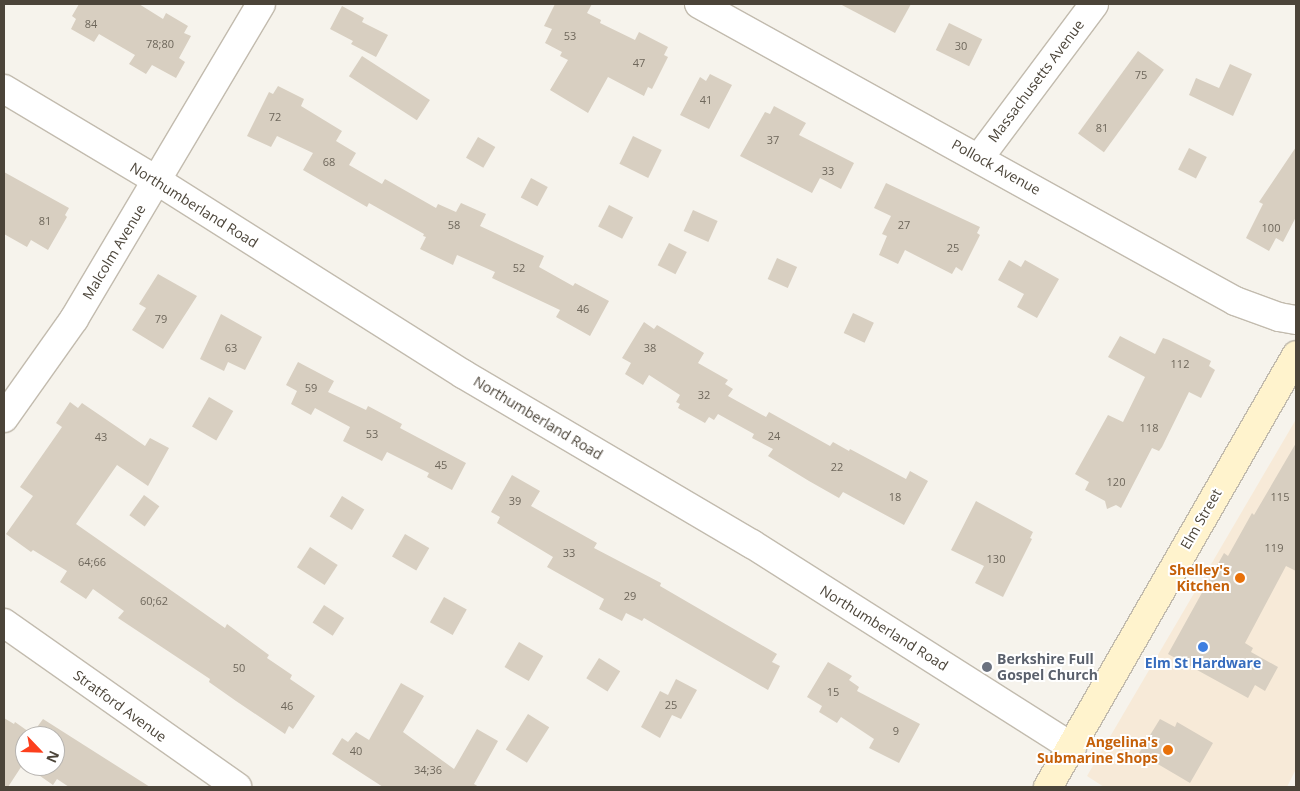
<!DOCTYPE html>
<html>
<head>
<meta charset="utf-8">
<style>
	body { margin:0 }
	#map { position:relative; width:1300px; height:791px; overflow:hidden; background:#f6f3ec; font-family:"Open Sans",sans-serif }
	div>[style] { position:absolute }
	.commercial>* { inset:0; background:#f7ead8 }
	.building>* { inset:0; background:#d8cfc1; transform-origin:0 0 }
	.roads { filter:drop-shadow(1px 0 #c2bbae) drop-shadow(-1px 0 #c2bbae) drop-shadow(0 1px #c2bbae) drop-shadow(0 -1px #c2bbae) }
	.street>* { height:28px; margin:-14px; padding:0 14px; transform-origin:14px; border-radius:14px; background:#fff }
	.secondary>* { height:28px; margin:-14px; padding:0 14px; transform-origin:14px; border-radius:14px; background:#fff3cd }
	.dots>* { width:14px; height:14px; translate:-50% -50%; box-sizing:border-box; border:2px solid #fff; border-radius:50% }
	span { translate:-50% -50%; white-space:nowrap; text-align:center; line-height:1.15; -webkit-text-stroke:4px #fff; paint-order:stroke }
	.number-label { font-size:11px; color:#6e675b }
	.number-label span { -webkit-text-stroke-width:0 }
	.street-label { font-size:14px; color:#4b4439 }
	.food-label { font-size:14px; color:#c56008; font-weight:700 }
	.right { translate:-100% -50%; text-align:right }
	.worship-label { font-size:14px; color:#5b616d; font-weight:700 }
	.left { translate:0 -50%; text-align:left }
	.shop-label { font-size:14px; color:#366cbe; font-weight:700 }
	.frame { position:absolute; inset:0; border:5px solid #4b4439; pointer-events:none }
	.north { position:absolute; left:15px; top:726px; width:50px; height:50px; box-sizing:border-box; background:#fff; border:1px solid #b7b4b0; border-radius:50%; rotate:114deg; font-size:14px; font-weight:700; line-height:20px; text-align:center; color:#4b4439 }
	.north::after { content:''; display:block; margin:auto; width:18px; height:22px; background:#fc3f1d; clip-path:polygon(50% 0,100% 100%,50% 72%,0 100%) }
</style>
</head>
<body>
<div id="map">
	<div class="commercial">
		<i style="clip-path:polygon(1295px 421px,1296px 769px,1287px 787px,1104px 787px,1087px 776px)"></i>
	</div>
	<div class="building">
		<i style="clip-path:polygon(79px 4px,139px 4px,163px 19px,166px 13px,188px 26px,184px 33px,191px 36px,179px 58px,185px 62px,176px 78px,152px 65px,146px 74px,129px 64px,135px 55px,99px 34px,94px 42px,71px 29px,76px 19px,72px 16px)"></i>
		<i style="clip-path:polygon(555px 4px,592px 4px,587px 13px,601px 20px,600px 23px,635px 40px,639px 32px,668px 47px,664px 55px,668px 57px,652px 89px,648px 87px,644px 96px,608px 77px,588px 113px,550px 90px,568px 60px,560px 56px,562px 52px,545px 43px,552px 29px,544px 26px)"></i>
		<i style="clip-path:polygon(840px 4px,911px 4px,895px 33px)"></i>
		<i style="clip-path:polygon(342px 6px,364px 18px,362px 22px,388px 35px,376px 57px,351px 44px,353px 41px,330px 29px)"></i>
		<i style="left:949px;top:23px;width:37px;height:30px;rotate:26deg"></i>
		<i style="left:1138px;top:51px;width:32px;height:102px;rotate:36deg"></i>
		<i style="left:362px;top:56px;width:81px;height:24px;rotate:33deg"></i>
		<i style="clip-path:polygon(1230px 64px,1252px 74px,1233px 116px,1189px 95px,1196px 78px,1219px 88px)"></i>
		<i style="clip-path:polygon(710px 74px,732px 85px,709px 129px,680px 115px,700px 77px,706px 81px)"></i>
		<i style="clip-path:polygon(278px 86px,304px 99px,301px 106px,342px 131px,336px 141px,356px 153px,349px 165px,382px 184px,385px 179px,436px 208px,438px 204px,456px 212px,461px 203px,486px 214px,480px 226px,544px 256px,539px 267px,573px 286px,575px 283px,609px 301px,590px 336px,556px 317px,560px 310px,492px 278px,495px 272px,457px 255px,453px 265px,420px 249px,426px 237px,423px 236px,424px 234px,369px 203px,367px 207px,303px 170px,313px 153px,277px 136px,271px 147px,247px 136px,269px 92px,273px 94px)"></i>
		<i style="clip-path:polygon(774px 106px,806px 123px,799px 135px,854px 163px,841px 189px,820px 178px,812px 193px,740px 156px,765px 112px,770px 114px)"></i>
		<i style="left:633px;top:136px;width:32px;height:31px;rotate:26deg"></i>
		<i style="left:478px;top:137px;width:20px;height:24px;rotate:30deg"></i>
		<i style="clip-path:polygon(1296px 147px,1296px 217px,1283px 242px,1276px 238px,1269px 251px,1246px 238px,1263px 204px,1259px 202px)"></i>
		<i style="left:1189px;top:148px;width:20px;height:24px;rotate:27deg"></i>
		<i style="clip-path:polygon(4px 172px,69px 208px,65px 215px,67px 217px,48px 250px,31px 240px,27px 247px,4px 234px)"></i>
		<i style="left:531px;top:178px;width:19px;height:22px;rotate:28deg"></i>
		<i style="clip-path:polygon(886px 183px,980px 227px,977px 233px,980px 235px,962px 271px,956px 267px,952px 274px,905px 250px,898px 264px,879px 255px,887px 236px,882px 234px,891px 216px,874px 208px)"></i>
		<i style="left:609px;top:205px;width:27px;height:24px;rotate:27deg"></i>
		<i style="left:693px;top:210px;width:27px;height:23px;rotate:24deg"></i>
		<i style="left:669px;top:243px;width:20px;height:25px;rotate:27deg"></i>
		<i style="left:777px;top:258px;width:22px;height:23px;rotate:24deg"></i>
		<i style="clip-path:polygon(1009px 260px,1021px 267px,1025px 260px,1059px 279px,1037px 318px,1017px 307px,1024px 294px,998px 280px)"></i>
		<i style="clip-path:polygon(158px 274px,197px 296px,163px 349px,132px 330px,146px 308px,139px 304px)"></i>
		<i style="left:853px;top:313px;width:23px;height:22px;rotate:25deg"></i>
		<i style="clip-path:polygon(221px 314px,262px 337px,245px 370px,228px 362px,224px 371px,200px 359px)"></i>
		<i style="clip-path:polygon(644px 322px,654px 329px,657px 325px,704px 353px,698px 363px,728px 380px,725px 384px,733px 389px,728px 396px,766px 417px,769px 412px,830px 446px,833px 442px,849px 451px,850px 449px,906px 479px,910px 471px,928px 481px,904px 525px,843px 492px,839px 498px,809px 481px,768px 456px,773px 449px,752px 438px,754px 434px,718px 414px,714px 420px,709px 417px,705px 423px,678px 408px,680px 404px,676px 402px,680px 395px,649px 375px,643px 385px,625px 374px,631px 363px,622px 358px)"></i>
		<i style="clip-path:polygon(1120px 336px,1155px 354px,1163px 338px,1169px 340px,1211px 361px,1209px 366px,1215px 370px,1201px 398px,1189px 392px,1162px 447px,1159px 451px,1152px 448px,1121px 508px,1116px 505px,1107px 509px,1105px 501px,1085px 490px,1089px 482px,1075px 474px,1108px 415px,1123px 422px,1145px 377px,1108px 357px)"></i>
		<i style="clip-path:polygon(298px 362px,334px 381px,328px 392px,366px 410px,368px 406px,402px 424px,400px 428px,466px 463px,452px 490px,427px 477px,429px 473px,387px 452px,382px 461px,343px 441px,350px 427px,315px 408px,311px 415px,291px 404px,297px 391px,286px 385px)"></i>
		<i style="left:209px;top:397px;width:28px;height:34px;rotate:30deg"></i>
		<i style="clip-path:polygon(70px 402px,78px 408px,82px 403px,145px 446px,150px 438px,169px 448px,148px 486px,117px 465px,76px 524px,225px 628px,227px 624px,269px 655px,267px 658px,292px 675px,290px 679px,315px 696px,293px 729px,289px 726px,285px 734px,236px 701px,209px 682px,210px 679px,118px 618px,124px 611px,93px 589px,86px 599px,60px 582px,67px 571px,33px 550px,31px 552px,6px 534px,33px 496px,20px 487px,62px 427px,56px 423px)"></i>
		<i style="clip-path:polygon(1296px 443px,1296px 571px,1286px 566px,1245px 643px,1253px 648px,1251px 652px,1278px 667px,1265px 691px,1255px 685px,1248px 698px,1168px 654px,1224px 553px,1228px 556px,1252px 513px,1254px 515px)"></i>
		<i style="clip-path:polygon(512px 475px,540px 491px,531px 506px,597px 543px,594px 548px,661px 583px,660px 586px,777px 654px,772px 662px,780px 666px,768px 690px,644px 618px,642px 621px,626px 613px,622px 621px,599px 609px,604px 599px,547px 567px,553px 557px,497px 523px,500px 517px,491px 512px)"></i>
		<i style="left:144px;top:495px;width:19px;height:25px;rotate:36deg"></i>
		<i style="left:342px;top:496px;width:26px;height:24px;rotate:31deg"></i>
		<i style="clip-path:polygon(976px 501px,1033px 532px,1030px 538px,1032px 539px,1003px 597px,975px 583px,984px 566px,951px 550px)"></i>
		<i style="left:405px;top:534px;width:28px;height:26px;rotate:30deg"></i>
		<i style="left:310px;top:547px;width:33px;height:24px;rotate:33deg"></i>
		<i style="left:444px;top:597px;width:26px;height:29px;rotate:29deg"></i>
		<i style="left:324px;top:605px;width:24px;height:21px;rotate:33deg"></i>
		<i style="left:519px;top:642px;width:28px;height:29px;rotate:30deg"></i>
		<i style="left:599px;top:658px;width:25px;height:24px;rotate:32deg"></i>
		<i style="clip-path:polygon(828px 662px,852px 676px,849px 680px,859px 687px,857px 691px,920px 724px,899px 763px,869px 748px,874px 739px,841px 717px,837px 723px,819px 712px,822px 706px,807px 697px)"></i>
		<i style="clip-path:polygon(676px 679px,697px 690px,681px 719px,672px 715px,660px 738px,641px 727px,660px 691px,668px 695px)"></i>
		<i style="clip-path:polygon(401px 683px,424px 696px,403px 732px,454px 769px,477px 729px,498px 741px,474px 784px,479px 787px,383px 787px,332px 754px,342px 738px,348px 742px,356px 732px,369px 740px)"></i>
		<i style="left:528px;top:714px;width:25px;height:42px;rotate:32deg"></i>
		<i style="clip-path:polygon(evenodd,4px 718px,14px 724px,15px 722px,32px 734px,43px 719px,150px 787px,69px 787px,57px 779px,53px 785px,23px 764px,8px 787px,4px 787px,4px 718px,25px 736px,55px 736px,55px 766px,25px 766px,25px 736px)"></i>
		<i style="clip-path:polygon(1160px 719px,1175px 727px,1177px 722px,1213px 743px,1190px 783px,1139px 753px)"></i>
	</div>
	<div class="roads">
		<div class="street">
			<i style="left:699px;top:4px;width:613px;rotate:28.99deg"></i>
			<i style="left:1235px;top:301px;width:47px;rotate:20deg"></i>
			<i style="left:1279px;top:317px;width:17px;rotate:10deg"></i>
			<i style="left:4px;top:89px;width:177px;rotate:30.9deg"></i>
			<i style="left:156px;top:180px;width:363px;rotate:32.3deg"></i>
			<i style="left:463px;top:374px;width:335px;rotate:30.5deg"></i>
			<i style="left:752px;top:544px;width:379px;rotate:32.4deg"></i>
			<i style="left:979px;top:158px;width:192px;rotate:-53.2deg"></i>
			<i style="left:4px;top:418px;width:121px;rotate:-54.7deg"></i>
			<i style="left:74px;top:319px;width:366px;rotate:-59.3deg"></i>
			<i style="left:4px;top:623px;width:285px;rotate:35.1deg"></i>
		</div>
		<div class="secondary">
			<i style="left:1048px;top:787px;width:498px;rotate:-60.1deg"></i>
		</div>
	</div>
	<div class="dots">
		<i style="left:1240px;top:578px;background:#e8710a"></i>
		<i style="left:1203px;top:647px;background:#3f7fe0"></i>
		<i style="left:987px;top:667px;background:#6b7280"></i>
		<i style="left:1168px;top:750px;background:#e8710a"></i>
	</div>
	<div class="number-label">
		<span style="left:91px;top:24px">84</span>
		<span style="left:570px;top:36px">53</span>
		<span style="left:160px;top:44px">78;80</span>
		<span style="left:961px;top:46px">30</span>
		<span style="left:639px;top:63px">47</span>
		<span style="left:1141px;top:75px">75</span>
		<span style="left:706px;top:100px">41</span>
		<span style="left:275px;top:117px">72</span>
		<span style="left:1102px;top:128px">81</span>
		<span style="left:773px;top:140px">37</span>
		<span style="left:329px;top:162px">68</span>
		<span style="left:828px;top:171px">33</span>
		<span style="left:45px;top:221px">81</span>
		<span style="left:454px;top:225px">58</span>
		<span style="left:904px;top:225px">27</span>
		<span style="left:1271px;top:228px">100</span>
		<span style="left:953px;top:248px">25</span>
		<span style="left:519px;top:268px">52</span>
		<span style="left:583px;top:309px">46</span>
		<span style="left:161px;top:319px">79</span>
		<span style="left:231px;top:348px">63</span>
		<span style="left:650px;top:348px">38</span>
		<span style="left:1180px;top:364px">112</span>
		<span style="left:311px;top:388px">59</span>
		<span style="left:704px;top:395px">32</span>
		<span style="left:1149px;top:428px">118</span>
		<span style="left:372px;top:434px">53</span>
		<span style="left:774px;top:436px">24</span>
		<span style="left:101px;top:437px">43</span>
		<span style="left:441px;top:465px">45</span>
		<span style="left:837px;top:467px">22</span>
		<span style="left:1116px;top:482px">120</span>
		<span style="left:895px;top:497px">18</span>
		<span style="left:1280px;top:497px">115</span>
		<span style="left:515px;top:501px">39</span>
		<span style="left:1274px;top:548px">119</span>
		<span style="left:569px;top:553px">33</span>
		<span style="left:996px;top:559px">130</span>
		<span style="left:92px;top:562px">64;66</span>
		<span style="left:630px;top:596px">29</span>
		<span style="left:154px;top:601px">60;62</span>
		<span style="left:239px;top:668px">50</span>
		<span style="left:833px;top:692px">15</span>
		<span style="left:671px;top:705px">25</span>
		<span style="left:287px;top:706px">46</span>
		<span style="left:896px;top:731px">9</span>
		<span style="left:356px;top:751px">40</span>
		<span style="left:428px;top:770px">34;36</span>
	</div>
	<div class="street-label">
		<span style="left:1036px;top:81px;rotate:-53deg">Massachusetts Avenue</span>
		<span style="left:996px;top:167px;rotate:29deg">Pollock Avenue</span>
		<span style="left:194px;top:205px;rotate:32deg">Northumberland Road</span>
		<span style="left:114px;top:252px;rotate:-59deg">Malcolm Avenue</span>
		<span style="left:538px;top:418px;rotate:31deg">Northumberland Road</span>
		<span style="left:1201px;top:519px;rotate:-60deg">Elm Street</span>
		<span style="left:884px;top:628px;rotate:32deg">Northumberland Road</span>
		<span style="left:120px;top:706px;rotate:36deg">Stratford Avenue</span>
	</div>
	<div class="food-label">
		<span class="right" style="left:1230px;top:578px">Shelley's<br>Kitchen</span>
		<span class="right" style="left:1158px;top:750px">Angelina's<br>Submarine Shops</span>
	</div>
	<div class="worship-label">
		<span class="left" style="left:997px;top:667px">Berkshire Full<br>Gospel Church</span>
	</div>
	<div class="shop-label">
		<span style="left:1203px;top:663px">Elm St Hardware</span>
	</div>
	<div class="frame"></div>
	<div class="north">N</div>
</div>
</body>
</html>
